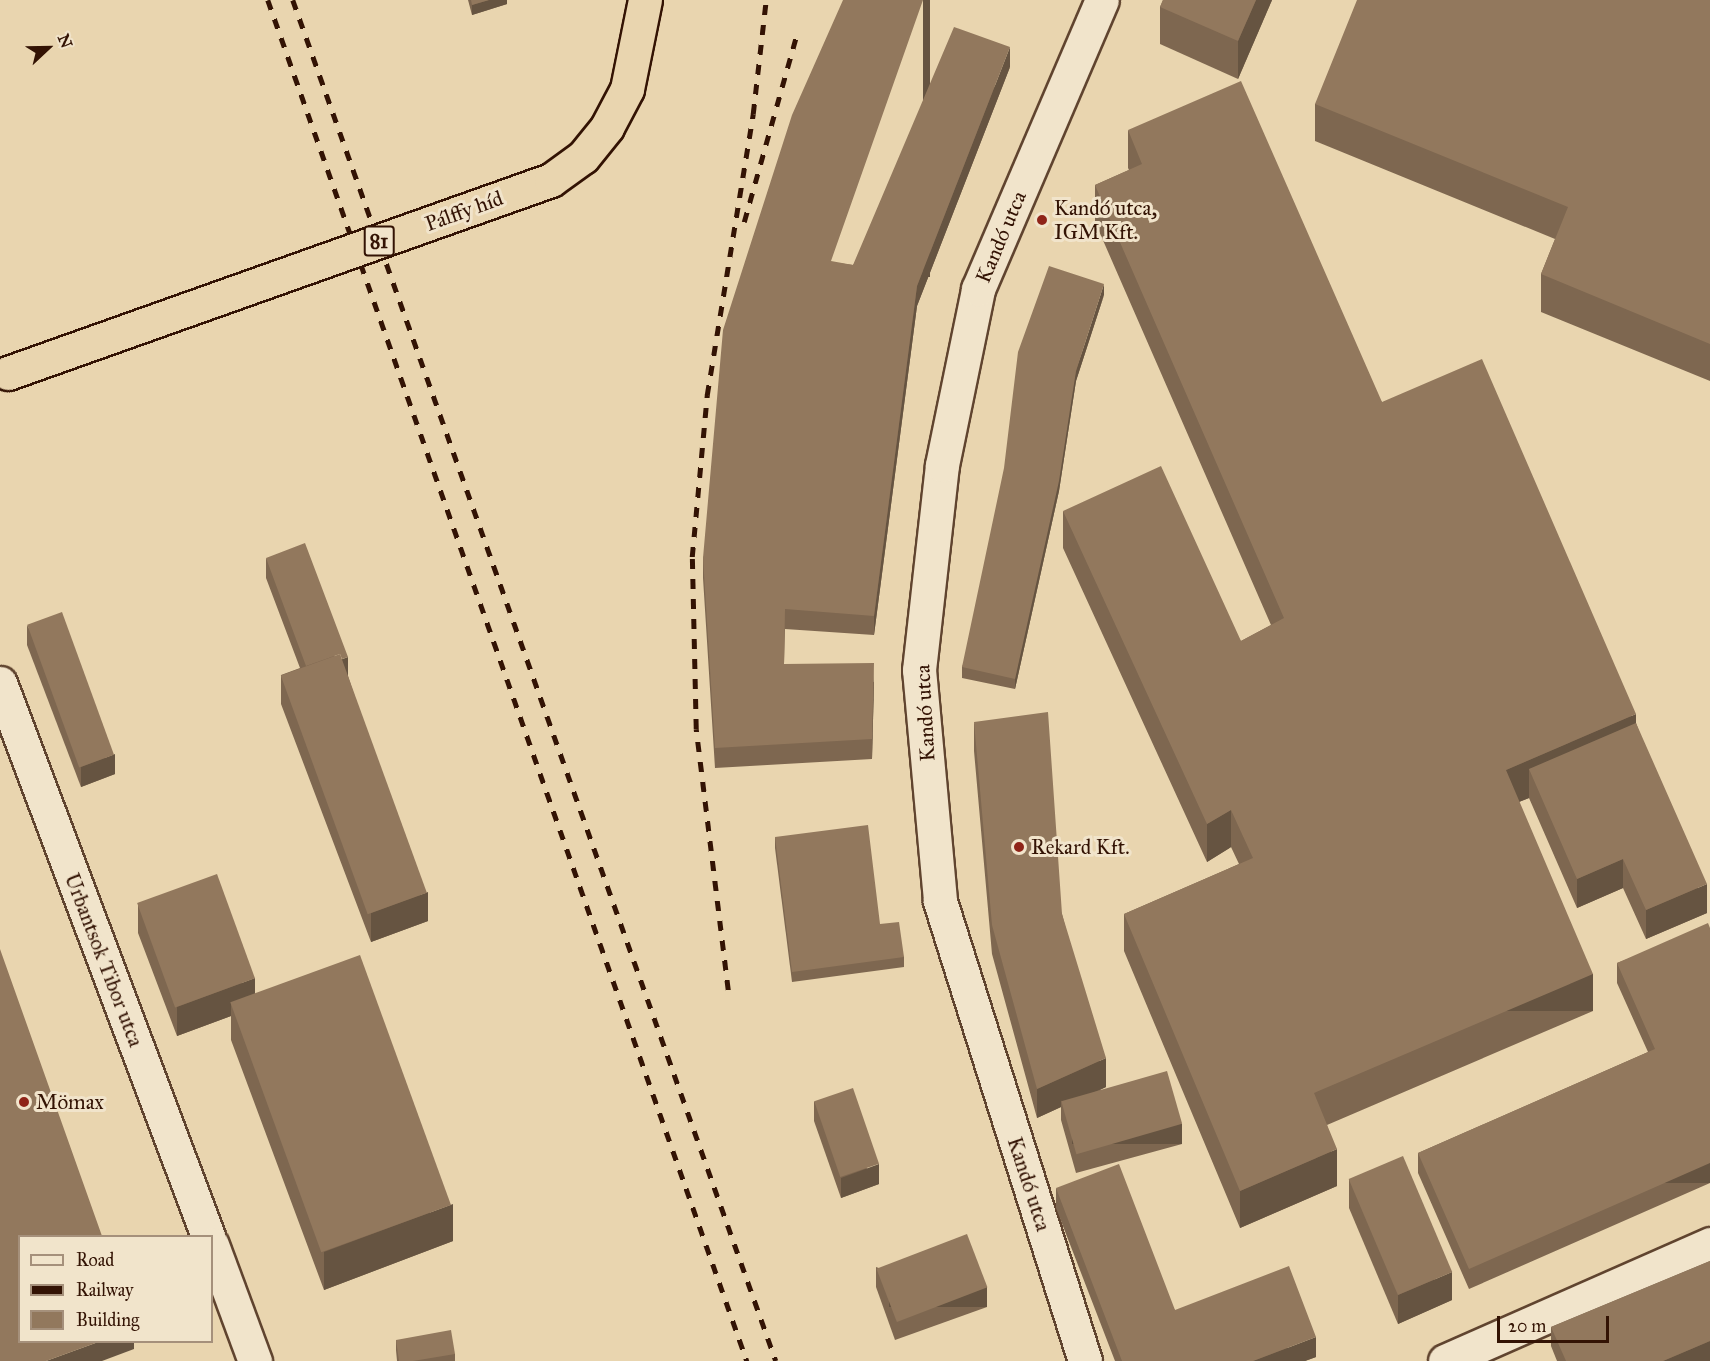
<!DOCTYPE html>
<html>
<head>
<meta charset="utf-8">
<style>
	body { margin:0 }
	#map { position:relative; width:1710px; height:1361px; overflow:hidden; background:#e9d5af; font-family:"IM FELL Great Primer",serif }
	div>[style] { position:absolute }
	.roads { filter:drop-shadow(2px 0 #60442f) drop-shadow(-2px 0 #60442f) drop-shadow(0 2px #60442f) drop-shadow(0 -2px #60442f) }
	.minor>* { height:33px; margin:-16.5px; padding:0 16.5px; transform-origin:16.5px; border-radius:16.5px; background:#f1e4cb }
	.tertiary>* { height:33px; margin:-16.5px; padding:0 16.5px; transform-origin:16.5px; border-radius:16.5px; background:#f1e4cb }
	.rail>* { height:4.5px; margin-top:-2.25px; transform-origin:0; background:repeating-linear-gradient(90deg,#331304 0 10px,transparent 0 20px) }
	.bridges { filter:drop-shadow(2px 0 #331304) drop-shadow(-2px 0 #331304) drop-shadow(0 2px #331304) drop-shadow(0 -2px #331304) }
	.primary-bridge>* { height:33px; margin:-16.5px; padding:0 16.5px; transform-origin:16.5px; border-radius:16.5px; background:#e9d5af }
	.wall>* { inset:0; background:#7e6750 }
	.shaded-wall>* { inset:0; background:#665441; transform-origin:0 0 }
	.building>* { inset:0; background:#92785d; transform-origin:0 0 }
	.dots>* { width:16px; height:16px; translate:-50% -50%; box-sizing:border-box; border:3px solid #f1e4cb; border-radius:50% }
	span { translate:-50% -50%; white-space:nowrap; text-align:center; line-height:1.15; -webkit-text-stroke:6px #f1e4cb; paint-order:stroke }
	.shield-label span { padding:2px 4px; background:#f1e4cb; border:2px solid; border-radius:4px; -webkit-text-stroke-width:0 }
	.shield-label { font-size:20px; color:#331304; font-weight:700 }
	.poi-label { font-size:21px; color:#331304 }
	.left { translate:0 -50%; text-align:left }
	.street-label { font-size:21px; color:#331304 }
	.legend { position:absolute; left:18px; top:1235px; width:195px; height:108px; box-sizing:border-box; background:#f1e4cb; border:2px solid #a5907b; margin:0; padding:8px 10px; list-style:none; font-size:18px; color:#331304 }
	.legend li { display:flex; align-items:center; gap:12px; height:30px }
	.legend b { width:30px; border:2px solid #a5907b }
	.north { position:absolute; left:18px; top:18px; width:60px; height:60px; -webkit-text-stroke:4px #f1e4cb; paint-order:stroke; rotate:68deg; font-size:16px; font-weight:700; line-height:24px; text-align:center; color:#331304 }
	.north::after { content:''; display:block; margin:auto; width:21px; height:27px; background:#331304; clip-path:polygon(50% 0,100% 100%,50% 72%,0 100%) }
	.scale { position:absolute; left:1497px; top:1316px; width:112px; height:27px; box-sizing:border-box; border:3px solid #331304; border-top:0; padding-left:8px; font-size:18px; line-height:21px; white-space:nowrap; color:#331304; -webkit-text-stroke:4px #f1e4cb; paint-order:stroke }
</style>
</head>
<body>
<div id="map">
	<div class="roads">
		<div class="minor">
			<i style="left:0;top:683px;width:591px;rotate:69.39deg"></i>
			<i style="left:212px;top:1245px;width:124px;rotate:69.7deg"></i>
			<i style="left:1445px;top:1361px;width:290px;rotate:-23.8deg"></i>
		</div>
		<div class="tertiary">
			<i style="left:1085px;top:1361px;width:483px;rotate:-107.5deg"></i>
			<i style="left:940px;top:900px;width:231px;rotate:-95.2deg"></i>
			<i style="left:919px;top:670px;width:206px;rotate:-83.6deg"></i>
			<i style="left:942px;top:465px;width:180px;rotate:-78.4deg"></i>
			<i style="left:978px;top:289px;width:314px;rotate:-66.8deg"></i>
		</div>
	</div>
	<div class="rail">
		<i style="left:268px;top:0;width:1443px;rotate:70.61deg"></i>
		<i style="left:293px;top:0;width:1444px;rotate:70.46deg"></i>
		<i style="left:744px;top:222px;width:195px;rotate:-74.3deg"></i>
		<i style="left:728px;top:990px;width:263px;rotate:-97deg"></i>
		<i style="left:696px;top:729px;width:172px;rotate:-91.3deg"></i>
		<i style="left:692px;top:557px;width:163px;rotate:-84.7deg"></i>
		<i style="left:707px;top:395px;width:285px;rotate:-80.7deg"></i>
		<i style="left:753px;top:114px;width:115px;rotate:-83.5deg"></i>
	</div>
	<div class="bridges">
		<div class="primary-bridge">
			<i style="left:8px;top:373px;width:576px;rotate:-19.57deg"></i>
			<i style="left:551px;top:180px;width:39px;rotate:-36deg"></i>
			<i style="left:583px;top:157px;width:38px;rotate:-51deg"></i>
			<i style="left:607px;top:127px;width:43px;rotate:-62.2deg"></i>
			<i style="left:627px;top:89px;width:91px;rotate:-78.6deg"></i>
		</div>
	</div>
	<div class="wall">
		<i style="clip-path:polygon(468px 0,507px 0,507px 4px,472px 15px)"></i>
		<i style="clip-path:polygon(1163px 0,1272px 0,1238px 79px,1160px 44px,1160px 7px)"></i>
		<i style="clip-path:polygon(1710px 0,1710px 381px,1541px 312px,1541px 274px,1555px 239px,1315px 141px,1315px 104px)"></i>
		<i style="clip-path:polygon(1010px 67px,917px 306px,874px 635px,785px 629px,784px 664px,874px 682px,872px 759px,715px 768px,703px 578px,703px 558px,838px 263px,853px 265px)"></i>
		<i style="clip-path:polygon(1128px 130px,1382px 402px,1636px 723px,1707px 913px,1646px 939px,1623px 888px,1577px 908px,1529px 798px,1519px 802px,1593px 1011px,1327px 1125px,1337px 1186px,1240px 1228px,1124px 951px,1124px 914px,1239px 864px,1231px 847px,1207px 862px,1063px 548px,1063px 511px,1241px 641px,1271px 625px,1095px 222px,1095px 185px,1129px 170px,1128px 168px)"></i>
		<i style="clip-path:polygon(1104px 295px,1076px 381px,1059px 491px,1015px 689px,962px 678px,962px 667px)"></i>
		<i style="clip-path:polygon(266px 558px,348px 676px,428px 921px,371px 942px,281px 704px,281px 675px,300px 668px,266px 578px)"></i>
		<i style="clip-path:polygon(27px 625px,115px 774px,81px 787px,27px 645px)"></i>
		<i style="clip-path:polygon(974px 722px,1062px 914px,1106px 1087px,1100px 1090px,1182px 1144px,1076px 1173px,1061px 1120px,1061px 1107px,1037px 1118px,992px 954px,974px 751px)"></i>
		<i style="clip-path:polygon(775px 837px,880px 924px,904px 957px,904px 967px,792px 982px,775px 848px)"></i>
		<i style="clip-path:polygon(138px 904px,255px 994px,453px 1241px,324px 1290px,231px 1040px,231px 1016px,177px 1036px,138px 933px)"></i>
		<i style="clip-path:polygon(1710px 928px,1710px 1183px,1469px 1289px,1418px 1173px,1418px 1153px,1648px 1052px,1617px 983px,1617px 963px)"></i>
		<i style="clip-path:polygon(814px 1101px,879px 1184px,841px 1198px,814px 1121px)"></i>
		<i style="clip-path:polygon(1349px 1179px,1452px 1300px,1398px 1324px,1349px 1208px)"></i>
		<i style="clip-path:polygon(1056px 1188px,1175px 1310px,1316px 1357px,1305px 1361px,1115px 1361px,1056px 1208px)"></i>
		<i style="clip-path:polygon(1710px 1261px,1710px 1361px,1557px 1361px,1551px 1346px,1551px 1327px)"></i>
		<i style="clip-path:polygon(876px 1267px,987px 1307px,895px 1340px,876px 1287px)"></i>
		<i style="clip-path:polygon(396px 1340px,455px 1354px,455px 1361px,397px 1361px,396px 1350px)"></i>
	</div>
	<div class="shaded-wall">
		<i style="clip-path:polygon(489px 0,507px 0,507px 4px,472px 15px,472px 5px)"></i>
		<i style="left:923px;top:0;width:7px;height:277px"></i>
		<i style="clip-path:polygon(1256px 0,1272px 0,1238px 79px,1238px 41px)"></i>
		<i style="clip-path:polygon(1010px 47px,1010px 67px,917px 306px,874px 635px,874px 616px,917px 286px)"></i>
		<i style="clip-path:polygon(1104px 284px,1104px 295px,1076px 381px,1059px 491px,1015px 689px,1015px 679px,1076px 371px)"></i>
		<i style="clip-path:polygon(348px 657px,348px 677px,308px 672px)"></i>
		<i style="clip-path:polygon(874px 663px,874px 682px,872px 759px,872px 739px)"></i>
		<i style="clip-path:polygon(1636px 714px,1636px 752px,1529px 769px,1529px 798px,1506px 807px,1506px 770px)"></i>
		<i style="clip-path:polygon(115px 754px,115px 774px,81px 787px,81px 767px)"></i>
		<i style="clip-path:polygon(1231px 810px,1231px 847px,1207px 862px,1207px 824px)"></i>
		<i style="clip-path:polygon(1623px 859px,1623px 888px,1577px 908px,1577px 879px)"></i>
		<i style="clip-path:polygon(1707px 884px,1707px 913px,1646px 939px,1646px 910px)"></i>
		<i style="clip-path:polygon(428px 892px,428px 921px,371px 942px,371px 913px)"></i>
		<i style="left:1593px;top:974px;width:37px;height:303px;rotate:90deg"></i>
		<i style="clip-path:polygon(255px 978px,255px 1007px,231px 1003px,231px 1016px,177px 1036px,177px 1007px)"></i>
		<i style="clip-path:polygon(1106px 1058px,1106px 1087px,1063px 1106px,1061px 1100px,1061px 1107px,1037px 1118px,1037px 1089px)"></i>
		<i style="left:1182px;top:1124px;width:20px;height:110px;rotate:90deg"></i>
		<i style="clip-path:polygon(1337px 1149px,1337px 1186px,1240px 1228px,1240px 1191px)"></i>
		<i style="left:1710px;top:1163px;width:20px;height:263px;rotate:90deg"></i>
		<i style="clip-path:polygon(879px 1164px,879px 1184px,841px 1198px,841px 1178px)"></i>
		<i style="clip-path:polygon(453px 1204px,453px 1241px,324px 1290px,324px 1252px)"></i>
		<i style="clip-path:polygon(1452px 1272px,1452px 1300px,1398px 1324px,1398px 1295px)"></i>
		<i style="left:987px;top:1287px;width:20px;height:98px;rotate:90deg"></i>
		<i style="clip-path:polygon(1316px 1337px,1316px 1357px,1305px 1361px,1253px 1361px)"></i>
		<i style="clip-path:polygon(101px 1341px,134px 1341px,134px 1349px,102px 1361px,46px 1361px)"></i>
		<i style="clip-path:polygon(1710px 1341px,1710px 1361px,1663px 1361px)"></i>
	</div>
	<div class="building">
		<i style="clip-path:polygon(471px 0,489px 0,472px 5px)"></i>
		<i style="clip-path:polygon(843px 0,923px 0,831px 261px,853px 265px,954px 27px,1010px 47px,917px 286px,874px 616px,785px 609px,784px 664px,874px 663px,872px 739px,715px 748px,703px 558px,723px 330px,792px 115px)"></i>
		<i style="clip-path:polygon(1163px 0,1256px 0,1238px 41px,1160px 7px)"></i>
		<i style="clip-path:polygon(1357px 0,1710px 0,1710px 344px,1541px 274px,1568px 207px,1315px 104px)"></i>
		<i style="clip-path:polygon(1241px 81px,1382px 402px,1482px 359px,1636px 714px,1506px 770px,1593px 974px,1314px 1093px,1337px 1149px,1240px 1191px,1124px 914px,1253px 858px,1231px 810px,1207px 824px,1063px 511px,1161px 466px,1241px 641px,1284px 618px,1095px 185px,1142px 164px,1128px 130px)"></i>
		<i style="clip-path:polygon(1049px 266px,1104px 284px,1076px 371px,1059px 481px,1015px 679px,962px 667px,1004px 468px,1018px 352px)"></i>
		<i style="clip-path:polygon(305px 543px,348px 657px,342px 659px,340px 654px,306px 666px,266px 558px)"></i>
		<i style="left:62px;top:612px;width:152px;height:37px;rotate:70deg"></i>
		<i style="left:340px;top:654px;width:254px;height:63px;rotate:70deg"></i>
		<i style="clip-path:polygon(1048px 712px,1062px 914px,1106px 1058px,1037px 1089px,992px 925px,974px 722px)"></i>
		<i style="clip-path:polygon(1636px 723px,1707px 884px,1646px 910px,1623px 859px,1577px 879px,1529px 769px)"></i>
		<i style="clip-path:polygon(868px 825px,880px 924px,899px 922px,904px 957px,792px 972px,775px 837px)"></i>
		<i style="left:217px;top:874px;width:111px;height:85px;rotate:70deg"></i>
		<i style="clip-path:polygon(1708px 923px,1710px 928px,1710px 1163px,1469px 1269px,1418px 1153px,1655px 1049px,1617px 963px)"></i>
		<i style="clip-path:polygon(0 949px,102px 1236px,20px 1236px,20px 1341px,101px 1341px,46px 1361px,0 1361px)"></i>
		<i style="left:360px;top:955px;width:266px;height:138px;rotate:70deg"></i>
		<i style="left:1167px;top:1071px;width:55px;height:110px;rotate:74deg"></i>
		<i style="left:853px;top:1088px;width:80px;height:41px;rotate:71deg"></i>
		<i style="left:1403px;top:1156px;width:126px;height:59px;rotate:67deg"></i>
		<i style="clip-path:polygon(1119px 1164px,1175px 1310px,1289px 1266px,1316px 1337px,1253px 1361px,1122px 1361px,1056px 1188px)"></i>
		<i style="left:967px;top:1234px;width:57px;height:97px;rotate:69deg"></i>
		<i style="clip-path:polygon(1710px 1261px,1710px 1341px,1663px 1361px,1566px 1361px,1551px 1327px)"></i>
		<i style="clip-path:polygon(451px 1330px,455px 1354px,413px 1361px,399px 1361px,396px 1340px)"></i>
	</div>
	<div class="dots">
		<i style="left:1042px;top:220px;background:#8f2418"></i>
		<i style="left:1019px;top:847px;background:#8f2418"></i>
		<i style="left:24px;top:1102px;background:#8f2418"></i>
	</div>
	<div class="shield-label">
		<span style="left:379px;top:241px">81</span>
	</div>
	<div class="poi-label">
		<span class="left" style="left:1054px;top:220px">Kandó utca,<br>IGM Kft.</span>
		<span class="left" style="left:1031px;top:847px">Rekard Kft.</span>
		<span class="left" style="left:36px;top:1102px">Mömax</span>
	</div>
	<div class="street-label">
		<span style="left:464px;top:211px;rotate:-20deg">Pálffy híd</span>
		<span style="left:1001px;top:237px;rotate:-67deg">Kandó utca</span>
		<span style="left:925px;top:713px;rotate:-93deg">Kandó utca</span>
		<span style="left:104px;top:960px;rotate:69deg">Urbantsok Tibor utca</span>
		<span style="left:1029px;top:1184px;rotate:72deg">Kandó utca</span>
	</div>
	<ul class="legend">
	<li><b style="height:8px;background:#f1e4cb"></b>Road</li>
	<li><b style="height:8px;background:#331304"></b>Railway</li>
	<li><b style="height:16px;background:#92785d"></b>Building</li>
	</ul>
	<div class="north">N</div>
	<div class="scale">20 m</div>
</div>
</body>
</html>
